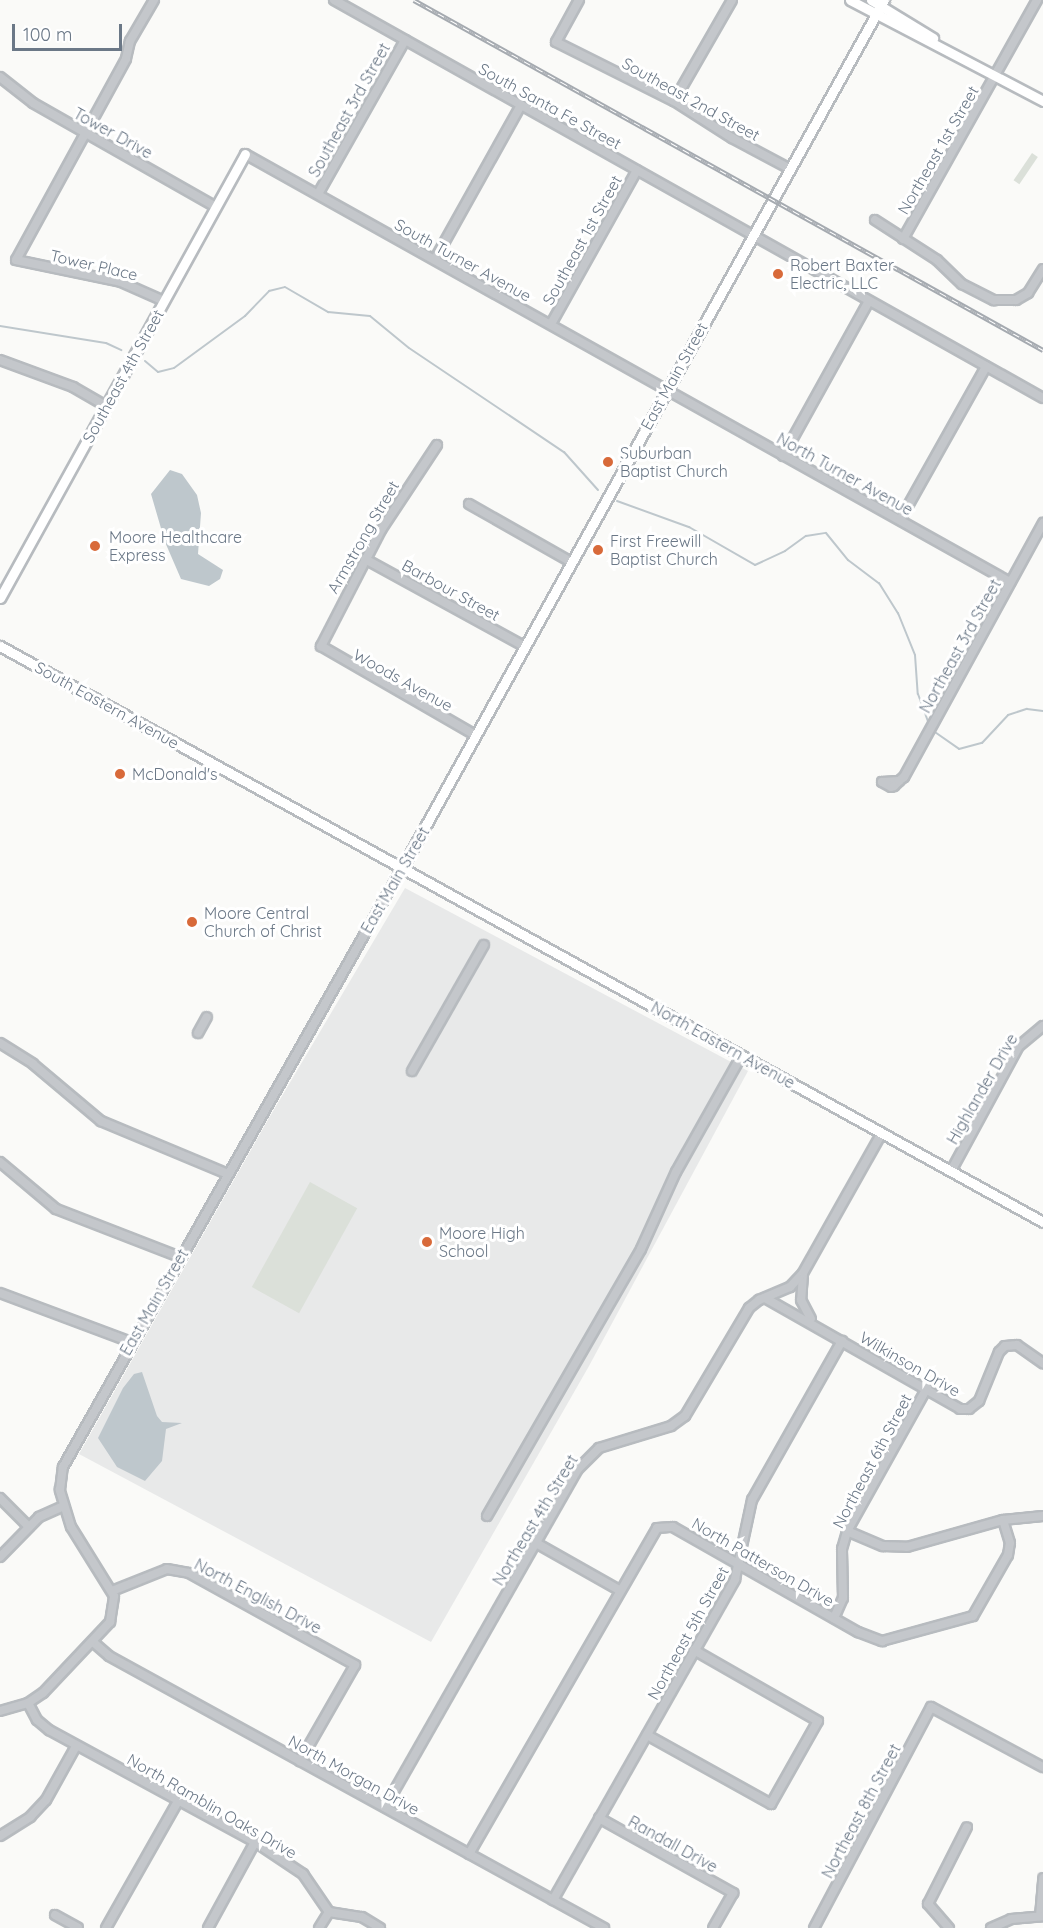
<!DOCTYPE html>
<html>
<head>
<meta charset="utf-8">
<style>
	body { margin:0 }
	#map { position:relative; width:1043px; height:1928px; overflow:hidden; background:#fafaf8; font-family:Quicksand,sans-serif }
	div>[style] { position:absolute }
	.built>* { inset:0; background:#e8e9e9 }
	.green>* { inset:0; background:#dbe0d9; transform-origin:0 0 }
	.water>* { inset:0; background:#bec7cc }
	.stream>* { height:2px; margin:-1px; padding:0 1px; transform-origin:1px; border-radius:1px; background:#bec7cc }
	.roads { filter:drop-shadow(2px 0 #b7bbbf) drop-shadow(-2px 0 #b7bbbf) drop-shadow(0 2px #b7bbbf) drop-shadow(0 -2px #b7bbbf) }
	.minor>* { height:8px; margin:-4px; padding:0 4px; transform-origin:4px; border-radius:4px; background:#c4c7cb }
	.major>* { height:9px; margin:-4.5px; padding:0 4.5px; transform-origin:4.5px; border-radius:4.5px; background:#fff }
	.rail>* { height:4.5px; margin-top:-2.25px; transform-origin:0; background:repeating-linear-gradient(90deg,#fff 0 7px,#a5aab0 0 14px); box-sizing:border-box; border-block:2px solid #a5aab0 }
	.dots>* { width:16px; height:16px; translate:-50% -50%; box-sizing:border-box; border:3px solid #fff; border-radius:50% }
	span { translate:-50% -50%; white-space:nowrap; text-align:center; line-height:1.15; -webkit-text-stroke:6px #fff; paint-order:stroke }
	.street-label { font-size:16px; color:#6b7887 }
	.poi-label { font-size:16px; color:#6b7887 }
	.left { translate:0 -50%; text-align:left }
	.scale { position:absolute; left:12px; top:24px; width:110px; height:27px; box-sizing:border-box; border:3px solid #6b7887; border-top:0; padding-left:8px; font-size:18px; line-height:21px; white-space:nowrap; color:#6b7887; -webkit-text-stroke:4px #fff; paint-order:stroke }
</style>
</head>
<body>
<div id="map">
	<div class="built">
		<i style="clip-path:polygon(405px 888px,748px 1071px,589px 1366px,431px 1642px,79px 1454px,269px 1118px)"></i>
	</div>
	<div class="green">
		<i style="left:1032px;top:153px;width:7px;height:33px;rotate:34deg"></i>
		<i style="left:310px;top:1182px;width:54px;height:120px;rotate:29deg"></i>
	</div>
	<div class="water">
		<i style="clip-path:polygon(170px 470px,182px 474px,197px 495px,201px 513px,198px 554px,223px 570px,220px 579px,209px 586px,181px 579px,165px 542px,151px 494px)"></i>
		<i style="clip-path:polygon(142px 1372px,157px 1416px,162px 1422px,182px 1423px,166px 1429px,162px 1461px,145px 1481px,117px 1467px,98px 1438px,123px 1388px,134px 1374px)"></i>
	</div>
	<div class="stream">
		<i style="left:0;top:326px;width:107px;rotate:9.1deg"></i>
		<i style="left:106px;top:343px;width:17px;rotate:25deg"></i>
		<i style="left:145px;top:361px;width:17px;rotate:40deg"></i>
		<i style="left:158px;top:372px;width:16px;rotate:-14deg"></i>
		<i style="left:174px;top:368px;width:88px;rotate:-36.2deg"></i>
		<i style="left:245px;top:316px;width:35px;rotate:-46deg"></i>
		<i style="left:269px;top:291px;width:16px;rotate:-14deg"></i>
		<i style="left:285px;top:287px;width:50px;rotate:30.2deg"></i>
		<i style="left:328px;top:312px;width:42px;rotate:5.4deg"></i>
		<i style="left:370px;top:316px;width:50px;rotate:39.4deg"></i>
		<i style="left:409px;top:348px;width:187px;rotate:33.9deg"></i>
		<i style="left:564px;top:452px;width:51px;rotate:48.2deg"></i>
		<i style="left:617px;top:501px;width:77px;rotate:19.9deg"></i>
		<i style="left:689px;top:527px;width:76px;rotate:29.9deg"></i>
		<i style="left:755px;top:565px;width:33px;rotate:-25deg"></i>
		<i style="left:785px;top:551px;width:26px;rotate:-36deg"></i>
		<i style="left:806px;top:536px;width:20px;rotate:-9deg"></i>
		<i style="left:826px;top:533px;width:35px;rotate:51deg"></i>
		<i style="left:848px;top:560px;width:39px;rotate:37deg"></i>
		<i style="left:879px;top:583px;width:36px;rotate:58deg"></i>
		<i style="left:898px;top:613px;width:45px;rotate:68deg"></i>
		<i style="left:915px;top:655px;width:39px;rotate:86deg"></i>
		<i style="left:918px;top:694px;width:33px;rotate:70deg"></i>
		<i style="left:932px;top:730px;width:33px;rotate:35deg"></i>
		<i style="left:959px;top:749px;width:24px;rotate:-15deg"></i>
		<i style="left:982px;top:743px;width:38px;rotate:-47deg"></i>
		<i style="left:1008px;top:715px;width:20px;rotate:-18deg"></i>
		<i style="left:1027px;top:709px;width:16px;rotate:7deg"></i>
	</div>
	<div class="roads">
		<div class="minor">
			<i style="left:154px;top:0;width:48px;rotate:120.3deg"></i>
			<i style="left:130px;top:41px;width:18px;rotate:103deg"></i>
			<i style="left:126px;top:59px;width:229px;rotate:118.7deg"></i>
			<i style="left:16px;top:260px;width:107px;rotate:11.8deg"></i>
			<i style="left:121px;top:282px;width:47px;rotate:23.8deg"></i>
			<i style="left:334px;top:0;width:813px;rotate:29.31deg"></i>
			<i style="left:579px;top:0;width:48px;rotate:118.7deg"></i>
			<i style="left:556px;top:42px;width:132px;rotate:26.6deg"></i>
			<i style="left:674px;top:101px;width:69px;rotate:32.5deg"></i>
			<i style="left:732px;top:138px;width:66px;rotate:28.1deg"></i>
			<i style="left:0;top:77px;width:42px;rotate:38.2deg"></i>
			<i style="left:33px;top:103px;width:210px;rotate:29.6deg"></i>
			<i style="left:674px;top:101px;width:116px;rotate:-60.1deg"></i>
			<i style="left:245px;top:154px;width:877px;rotate:29.23deg"></i>
			<i style="left:318px;top:194px;width:177px;rotate:-60.5deg"></i>
			<i style="left:875px;top:220px;width:74px;rotate:32.8deg"></i>
			<i style="left:937px;top:260px;width:35px;rotate:44deg"></i>
			<i style="left:962px;top:284px;width:36px;rotate:27deg"></i>
			<i style="left:994px;top:300px;width:22px"></i>
			<i style="left:1016px;top:300px;width:14px;rotate:-30deg"></i>
			<i style="left:1028px;top:293px;width:28px;rotate:-58deg"></i>
			<i style="left:903px;top:239px;width:274px;rotate:-60.7deg"></i>
			<i style="left:435px;top:259px;width:176px;rotate:-60.8deg"></i>
			<i style="left:551px;top:324px;width:176px;rotate:-60.8deg"></i>
			<i style="left:0;top:360px;width:78px;rotate:20.3deg"></i>
			<i style="left:73px;top:387px;width:38px;rotate:30deg"></i>
			<i style="left:437px;top:445px;width:102px;rotate:123.4deg"></i>
			<i style="left:381px;top:530px;width:131px;rotate:117.3deg"></i>
			<i style="left:321px;top:646px;width:178px;rotate:30deg"></i>
			<i style="left:783px;top:456px;width:177px;rotate:-61deg"></i>
			<i style="left:469px;top:504px;width:117px;rotate:29.6deg"></i>
			<i style="left:900px;top:520px;width:176px;rotate:-60.7deg"></i>
			<i style="left:365px;top:559px;width:181px;rotate:28.7deg"></i>
			<i style="left:899px;top:781px;width:17px;rotate:177deg"></i>
			<i style="left:882px;top:782px;width:10px;rotate:29deg"></i>
			<i style="left:891px;top:787px;width:3px;rotate:-18deg"></i>
			<i style="left:894px;top:786px;width:7px;rotate:-45deg"></i>
			<i style="left:899px;top:781px;width:6px;rotate:-39deg"></i>
			<i style="left:904px;top:777px;width:290px;rotate:-61.3deg"></i>
			<i style="left:198px;top:1033px;width:18px;rotate:-61deg"></i>
			<i style="left:0;top:1043px;width:39px;rotate:32deg"></i>
			<i style="left:33px;top:1064px;width:89px;rotate:40deg"></i>
			<i style="left:101px;top:1121px;width:138px;rotate:22.7deg"></i>
			<i style="left:412px;top:1071px;width:145px;rotate:-60.3deg"></i>
			<i style="left:0;top:1162px;width:73px;rotate:40deg"></i>
			<i style="left:56px;top:1209px;width:133px;rotate:21.2deg"></i>
			<i style="left:951px;top:1171px;width:142px;rotate:-61.5deg"></i>
			<i style="left:1019px;top:1046px;width:31px;rotate:-40deg"></i>
			<i style="left:803px;top:1274px;width:26px;rotate:94deg"></i>
			<i style="left:801px;top:1300px;width:21px;rotate:62deg"></i>
			<i style="left:0;top:1293px;width:140px;rotate:20.5deg"></i>
			<i style="left:765px;top:1298px;width:224px;rotate:29.6deg"></i>
			<i style="left:960px;top:1409px;width:9px"></i>
			<i style="left:969px;top:1409px;width:13px;rotate:-39deg"></i>
			<i style="left:979px;top:1401px;width:53px;rotate:-67.8deg"></i>
			<i style="left:999px;top:1352px;width:8px;rotate:-45deg"></i>
			<i style="left:1005px;top:1346px;width:12px;rotate:-5deg"></i>
			<i style="left:1017px;top:1345px;width:32px;rotate:35deg"></i>
			<i style="left:0;top:1498px;width:41px;rotate:45deg"></i>
			<i style="left:487px;top:1516px;width:308px;rotate:-60deg"></i>
			<i style="left:641px;top:1249px;width:85px;rotate:-65.6deg"></i>
			<i style="left:676px;top:1172px;width:134px;rotate:-60.6deg"></i>
			<i style="left:847px;top:1531px;width:39px;rotate:23deg"></i>
			<i style="left:883px;top:1546px;width:24px;rotate:2deg"></i>
			<i style="left:907px;top:1547px;width:100px;rotate:-15.7deg"></i>
			<i style="left:1003px;top:1520px;width:40px;rotate:-5.7deg"></i>
			<i style="left:536px;top:1543px;width:95px;rotate:29.5deg"></i>
			<i style="left:0;top:1557px;width:56px;rotate:-45.7deg"></i>
			<i style="left:39px;top:1517px;width:27px;rotate:-24deg"></i>
			<i style="left:112px;top:1591px;width:59px;rotate:-21.8deg"></i>
			<i style="left:167px;top:1569px;width:22px;rotate:10deg"></i>
			<i style="left:189px;top:1573px;width:190px;rotate:29deg"></i>
			<i style="left:355px;top:1665px;width:111px;rotate:119.8deg"></i>
			<i style="left:834px;top:1618px;width:22px;rotate:-66deg"></i>
			<i style="left:843px;top:1598px;width:49px;rotate:-91.2deg"></i>
			<i style="left:842px;top:1549px;width:19px;rotate:-74deg"></i>
			<i style="left:847px;top:1531px;width:164px;rotate:-60.8deg"></i>
			<i style="left:93px;top:1642px;width:21px;rotate:41deg"></i>
			<i style="left:109px;top:1656px;width:565px;rotate:28.79deg"></i>
			<i style="left:28px;top:1703px;width:19px;rotate:62deg"></i>
			<i style="left:37px;top:1720px;width:16px;rotate:40deg"></i>
			<i style="left:49px;top:1730px;width:234px;rotate:28.5deg"></i>
			<i style="left:255px;top:1842px;width:58px;rotate:33.7deg"></i>
			<i style="left:303px;top:1874px;width:46px;rotate:55.6deg"></i>
			<i style="left:329px;top:1912px;width:33px;rotate:9deg"></i>
			<i style="left:362px;top:1917px;width:21px;rotate:31deg"></i>
			<i style="left:0;top:1711px;width:29px;rotate:-16deg"></i>
			<i style="left:28px;top:1703px;width:18px;rotate:-34deg"></i>
			<i style="left:43px;top:1693px;width:98px;rotate:-46.7deg"></i>
			<i style="left:110px;top:1622px;width:26px;rotate:-81deg"></i>
			<i style="left:114px;top:1596px;width:81px;rotate:-121.9deg"></i>
			<i style="left:71px;top:1527px;width:39px;rotate:-107deg"></i>
			<i style="left:60px;top:1490px;width:23px;rotate:-83deg"></i>
			<i style="left:63px;top:1467px;width:688px;rotate:-60.49deg"></i>
			<i style="left:647px;top:1735px;width:142px;rotate:29.1deg"></i>
			<i style="left:771px;top:1804px;width:95px;rotate:-60.5deg"></i>
			<i style="left:818px;top:1721px;width:143px;rotate:-150.2deg"></i>
			<i style="left:385px;top:1807px;width:388px;rotate:-60.3deg"></i>
			<i style="left:577px;top:1470px;width:31px;rotate:-45deg"></i>
			<i style="left:599px;top:1448px;width:75px;rotate:-17deg"></i>
			<i style="left:671px;top:1426px;width:17px;rotate:-36deg"></i>
			<i style="left:685px;top:1416px;width:126px;rotate:-59.3deg"></i>
			<i style="left:749px;top:1308px;width:13px;rotate:-39deg"></i>
			<i style="left:759px;top:1300px;width:34px;rotate:-23deg"></i>
			<i style="left:790px;top:1287px;width:19px;rotate:-47deg"></i>
			<i style="left:803px;top:1273px;width:161px;rotate:-60.6deg"></i>
			<i style="left:599px;top:1818px;width:154px;rotate:29.2deg"></i>
			<i style="left:733px;top:1893px;width:40px;rotate:119.7deg"></i>
			<i style="left:0;top:1836px;width:36px;rotate:-32deg"></i>
			<i style="left:30px;top:1817px;width:23px;rotate:-47deg"></i>
			<i style="left:46px;top:1800px;width:62px;rotate:-60.9deg"></i>
			<i style="left:469px;top:1854px;width:376px;rotate:-60deg"></i>
			<i style="left:657px;top:1528px;width:16px;rotate:-4deg"></i>
			<i style="left:673px;top:1527px;width:213px;rotate:29.6deg"></i>
			<i style="left:858px;top:1632px;width:26px;rotate:21deg"></i>
			<i style="left:882px;top:1641px;width:94px;rotate:-15.4deg"></i>
			<i style="left:973px;top:1616px;width:70px;rotate:-60.2deg"></i>
			<i style="left:1008px;top:1555px;width:12px;rotate:-81deg"></i>
			<i style="left:1010px;top:1543px;width:24px;rotate:-107deg"></i>
			<i style="left:553px;top:1900px;width:369px;rotate:-60.4deg"></i>
			<i style="left:735px;top:1579px;width:81px;rotate:-77.9deg"></i>
			<i style="left:752px;top:1500px;width:183px;rotate:-60.5deg"></i>
			<i style="left:55px;top:1915px;width:26px;rotate:29deg"></i>
			<i style="left:1040px;top:1916px;width:38px;rotate:-85deg"></i>
			<i style="left:106px;top:1928px;width:146px;rotate:-60.4deg"></i>
			<i style="left:208px;top:1928px;width:98px;rotate:-61.3deg"></i>
			<i style="left:319px;top:1928px;width:19px;rotate:-58deg"></i>
			<i style="left:814px;top:1928px;width:250px;rotate:-62.1deg"></i>
			<i style="left:931px;top:1707px;width:127px;rotate:28.2deg"></i>
			<i style="left:949px;top:1928px;width:32px;rotate:-131deg"></i>
			<i style="left:928px;top:1904px;width:86px;rotate:-63.1deg"></i>
			<i style="left:991px;top:1928px;width:22px;rotate:-24deg"></i>
			<i style="left:1011px;top:1919px;width:32px;rotate:-5deg"></i>
		</div>
		<div class="major">
			<i style="left:850px;top:0;width:218px;rotate:27.6deg"></i>
			<i style="left:871px;top:0;width:73px;rotate:31.5deg"></i>
			<i style="left:0;top:598px;width:507px;rotate:-61.11deg"></i>
			<i style="left:0;top:646px;width:1191px;rotate:28.91deg"></i>
			<i style="left:402px;top:868px;width:993px;rotate:-60.96deg"></i>
		</div>
	</div>
	<div class="rail">
		<i style="left:414px;top:0;width:720px;rotate:29.09deg"></i>
	</div>
	<div class="dots">
		<i style="left:778px;top:274px;background:#d86a3a"></i>
		<i style="left:608px;top:462px;background:#d86a3a"></i>
		<i style="left:95px;top:546px;background:#d86a3a"></i>
		<i style="left:598px;top:550px;background:#d86a3a"></i>
		<i style="left:120px;top:774px;background:#d86a3a"></i>
		<i style="left:192px;top:922px;background:#d86a3a"></i>
		<i style="left:427px;top:1242px;background:#d86a3a"></i>
	</div>
	<div class="street-label">
		<span style="left:691px;top:99px;rotate:29deg">Southeast 2nd Street</span>
		<span style="left:550px;top:106px;rotate:29deg">South Santa Fe Street</span>
		<span style="left:349px;top:110px;rotate:-61deg">Southeast 3rd Street</span>
		<span style="left:113px;top:133px;rotate:29deg">Tower Drive</span>
		<span style="left:938px;top:150px;rotate:-60deg">Northeast 1st Street</span>
		<span style="left:582px;top:240px;rotate:-61deg">Southeast 1st Street</span>
		<span style="left:463px;top:260px;rotate:29deg">South Turner Avenue</span>
		<span style="left:94px;top:265px;rotate:13deg">Tower Place</span>
		<span style="left:123px;top:376px;rotate:-61deg">Southeast 4th Street</span>
		<span style="left:674px;top:376px;rotate:-61deg">East Main Street</span>
		<span style="left:845px;top:474px;rotate:29deg">North Turner Avenue</span>
		<span style="left:363px;top:537px;rotate:-60deg">Armstrong Street</span>
		<span style="left:451px;top:590px;rotate:29deg">Barbour Street</span>
		<span style="left:960px;top:646px;rotate:-61deg">Northeast 3rd Street</span>
		<span style="left:403px;top:680px;rotate:29deg">Woods Avenue</span>
		<span style="left:107px;top:705px;rotate:29deg">South Eastern Avenue</span>
		<span style="left:395px;top:880px;rotate:-60deg">East Main Street</span>
		<span style="left:723px;top:1045px;rotate:29deg">North Eastern Avenue</span>
		<span style="left:982px;top:1089px;rotate:-60deg">Highlander Drive</span>
		<span style="left:154px;top:1302px;rotate:-60deg">East Main Street</span>
		<span style="left:910px;top:1364px;rotate:30deg">Wilkinson Drive</span>
		<span style="left:872px;top:1461px;rotate:-62deg">Northeast 6th Street</span>
		<span style="left:535px;top:1520px;rotate:-59deg">Northeast 4th Street</span>
		<span style="left:763px;top:1562px;rotate:30deg">North Patterson Drive</span>
		<span style="left:258px;top:1596px;rotate:28deg">North English Drive</span>
		<span style="left:688px;top:1633px;rotate:-61deg">Northeast 5th Street</span>
		<span style="left:354px;top:1775px;rotate:29deg">North Morgan Drive</span>
		<span style="left:212px;top:1806px;rotate:30deg">North Ramblin Oaks Drive</span>
		<span style="left:861px;top:1811px;rotate:-62deg">Northeast 8th Street</span>
		<span style="left:673px;top:1844px;rotate:29deg">Randall Drive</span>
	</div>
	<div class="poi-label">
		<span class="left" style="left:790px;top:274px">Robert Baxter<br>Electric, LLC</span>
		<span class="left" style="left:620px;top:462px">Suburban<br>Baptist Church</span>
		<span class="left" style="left:109px;top:546px">Moore Healthcare<br>Express</span>
		<span class="left" style="left:610px;top:550px">First Freewill<br>Baptist Church</span>
		<span class="left" style="left:132px;top:774px">McDonald's</span>
		<span class="left" style="left:204px;top:922px">Moore Central<br>Church of Christ</span>
		<span class="left" style="left:439px;top:1242px">Moore High<br>School</span>
	</div>
	<div class="scale">100 m</div>
</div>
</body>
</html>
